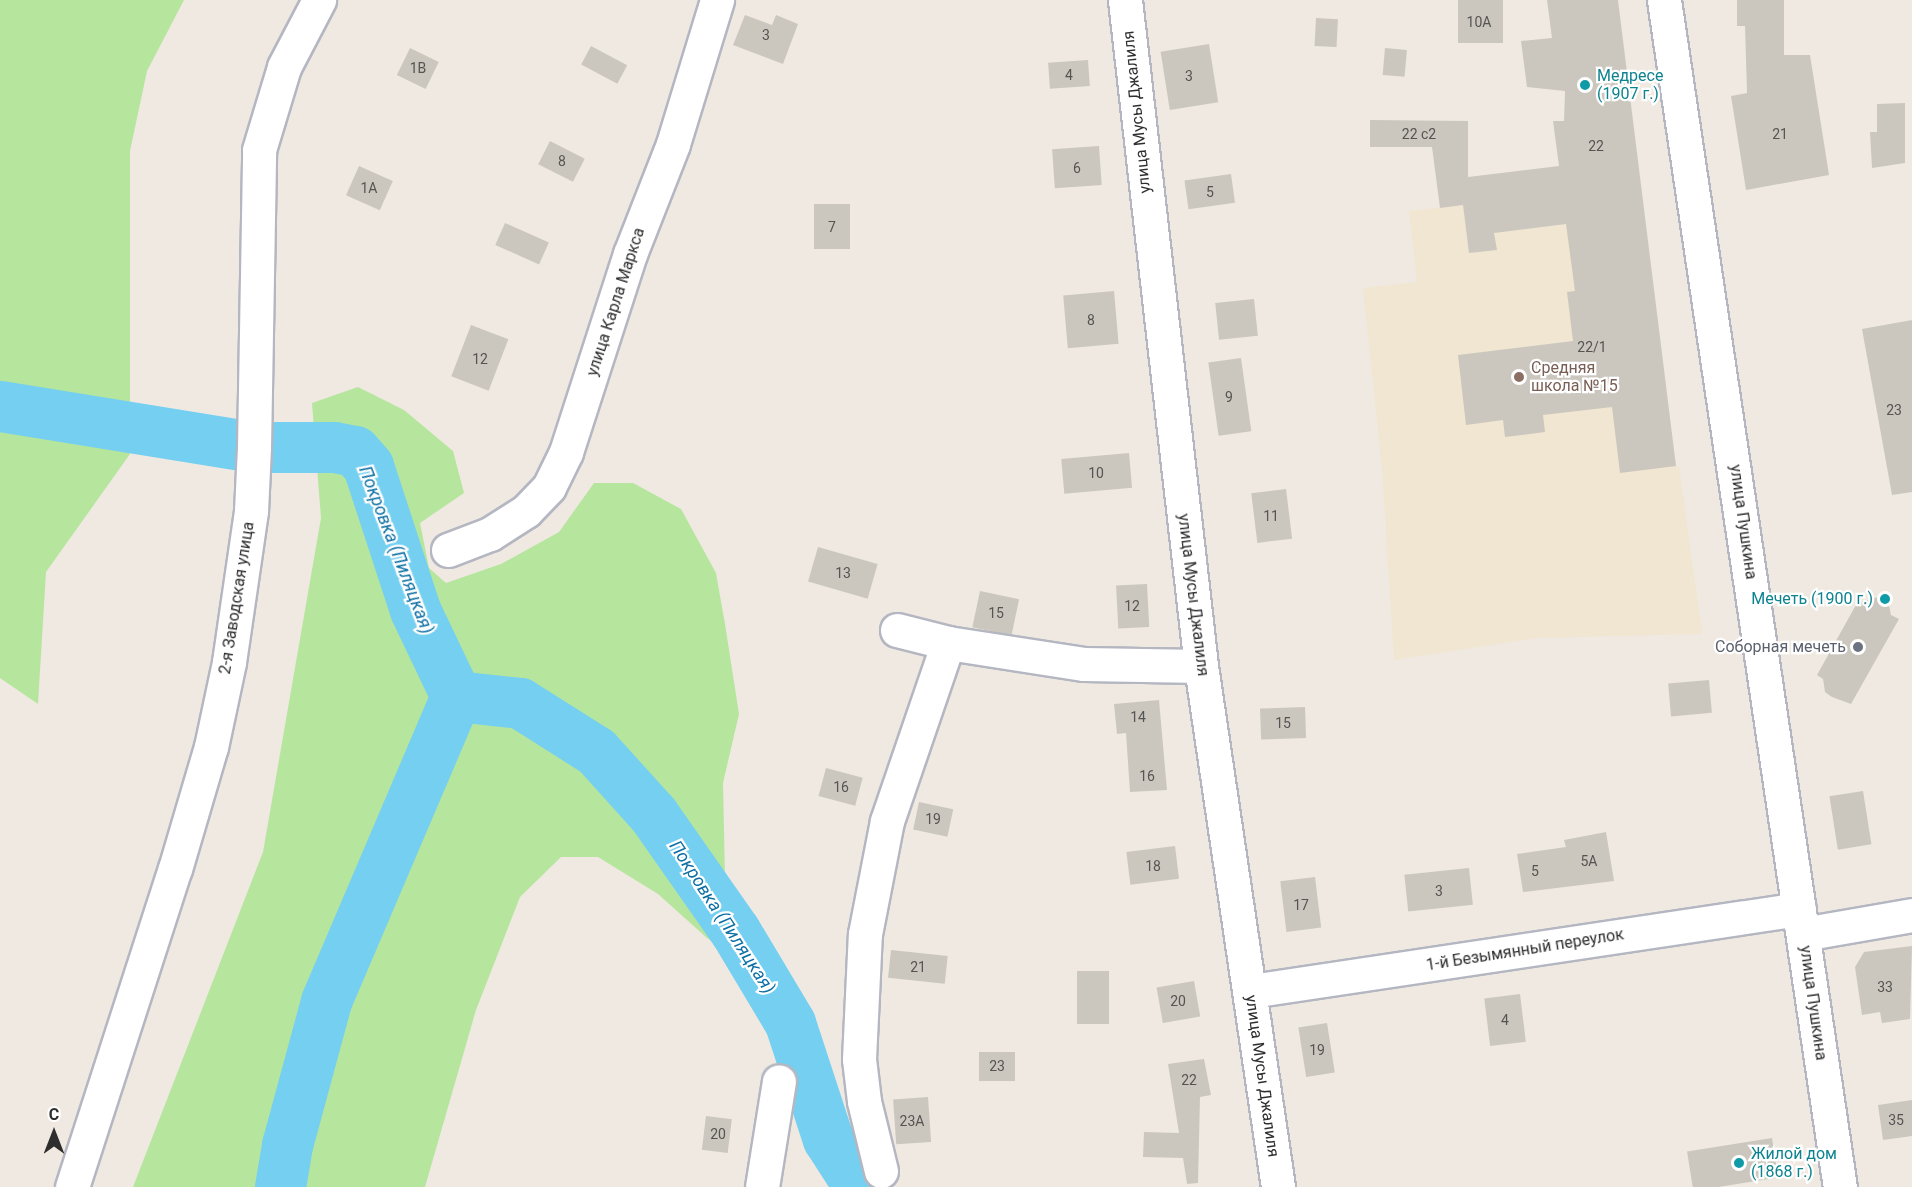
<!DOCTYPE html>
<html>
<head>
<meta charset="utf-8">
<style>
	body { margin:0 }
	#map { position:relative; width:1912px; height:1187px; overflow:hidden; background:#efe9e1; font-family:Roboto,sans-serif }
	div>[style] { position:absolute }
	.education>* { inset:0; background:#f0e6d1 }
	.green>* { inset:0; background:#b6e59e }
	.river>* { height:51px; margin:-25.5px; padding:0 25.5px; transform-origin:25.5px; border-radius:25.5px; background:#75cff0 }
	.building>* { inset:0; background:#cbc7bf; transform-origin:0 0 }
	.roads { filter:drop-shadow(2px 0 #b4b7c1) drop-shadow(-2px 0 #b4b7c1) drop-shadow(0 2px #b4b7c1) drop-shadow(0 -2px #b4b7c1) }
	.minor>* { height:33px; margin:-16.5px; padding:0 16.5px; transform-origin:16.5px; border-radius:16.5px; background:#fff }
	.dots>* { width:16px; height:16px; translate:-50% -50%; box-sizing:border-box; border:3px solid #fff; border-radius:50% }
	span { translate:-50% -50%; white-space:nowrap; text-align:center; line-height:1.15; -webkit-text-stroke:4.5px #fff; paint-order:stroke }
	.number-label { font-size:14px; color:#555452 }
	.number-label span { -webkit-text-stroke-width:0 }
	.culture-label { font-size:16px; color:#0d838f }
	.left { translate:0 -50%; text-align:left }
	.right { translate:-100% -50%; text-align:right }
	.street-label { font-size:16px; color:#2e2e2e }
	.education-label { font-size:16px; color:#785e54 }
	.worship-label { font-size:16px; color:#5b616d }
	.water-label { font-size:18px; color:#0d6fa3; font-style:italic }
	.north { position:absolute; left:24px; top:1103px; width:60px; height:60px; -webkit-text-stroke:4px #fff; paint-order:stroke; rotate:0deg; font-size:16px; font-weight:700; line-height:24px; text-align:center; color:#2e2e2e }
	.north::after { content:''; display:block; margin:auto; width:21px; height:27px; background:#2e2e2e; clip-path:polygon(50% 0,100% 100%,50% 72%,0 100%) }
</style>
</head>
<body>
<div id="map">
	<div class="education">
		<i style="clip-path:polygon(1463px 205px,1469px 253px,1496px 250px,1494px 233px,1644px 214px,1676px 466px,1679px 466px,1702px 634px,1538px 638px,1394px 660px,1382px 469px,1363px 288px,1417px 282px,1409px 211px)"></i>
	</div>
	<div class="green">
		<i style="clip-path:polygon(0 0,184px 0,147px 71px,130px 151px,130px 454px,46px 572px,38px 704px,0 678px)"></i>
		<i style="clip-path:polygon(358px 387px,404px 410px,453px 451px,464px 493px,420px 523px,429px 568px,446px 583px,501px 564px,559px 532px,594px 483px,633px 483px,681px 509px,716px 573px,725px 624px,739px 714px,723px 783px,725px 878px,759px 971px,707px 938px,658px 894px,598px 857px,561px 857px,520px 897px,476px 1010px,425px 1187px,133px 1187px,263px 852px,321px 518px,312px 403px)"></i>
	</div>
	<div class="river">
		<i style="left:0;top:406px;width:257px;rotate:9.2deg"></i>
		<i style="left:254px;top:447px;width:80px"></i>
		<i style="left:334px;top:447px;width:21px;rotate:11deg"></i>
		<i style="left:355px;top:451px;width:20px;rotate:49deg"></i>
		<i style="left:368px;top:466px;width:151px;rotate:71.9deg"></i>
		<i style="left:415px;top:610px;width:95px;rotate:64.5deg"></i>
		<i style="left:456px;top:696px;width:64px;rotate:6.2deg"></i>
		<i style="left:520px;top:703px;width:90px;rotate:32.3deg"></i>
		<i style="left:596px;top:751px;width:85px;rotate:47.9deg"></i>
		<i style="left:653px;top:814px;width:143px;rotate:55deg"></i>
		<i style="left:735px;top:931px;width:107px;rotate:59.1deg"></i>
		<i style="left:790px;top:1023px;width:122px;rotate:71.9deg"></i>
		<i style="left:828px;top:1139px;width:57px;rotate:57.1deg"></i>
		<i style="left:280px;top:1187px;width:43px;rotate:-80.5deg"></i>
		<i style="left:287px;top:1145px;width:149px;rotate:-74.8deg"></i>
		<i style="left:326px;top:1001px;width:332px;rotate:-66.9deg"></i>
	</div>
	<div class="building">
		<i style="left:1458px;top:0;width:45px;height:43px"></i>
		<i style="clip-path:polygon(1547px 0,1618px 0,1676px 466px,1620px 473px,1612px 407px,1543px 415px,1545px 432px,1505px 437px,1503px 420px,1466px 425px,1458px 355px,1573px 341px,1567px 292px,1575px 291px,1566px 224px,1494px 233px,1497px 250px,1469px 253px,1463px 205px,1440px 208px,1432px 147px,1370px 147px,1370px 120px,1468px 121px,1468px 177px,1559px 166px,1553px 121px,1564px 121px,1565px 91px,1527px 87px,1521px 41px,1552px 38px)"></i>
		<i style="clip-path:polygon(1737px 0,1784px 0,1784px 55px,1810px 55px,1829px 175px,1746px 190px,1731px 96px,1747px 93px,1745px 26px,1737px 26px)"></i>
		<i style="clip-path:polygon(745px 15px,772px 25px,776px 15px,798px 24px,783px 64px,733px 45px)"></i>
		<i style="left:1316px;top:18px;width:22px;height:28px;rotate:3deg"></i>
		<i style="left:1209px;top:44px;width:59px;height:49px;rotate:81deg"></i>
		<i style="left:591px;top:46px;width:41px;height:21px;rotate:28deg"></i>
		<i style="left:410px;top:48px;width:32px;height:30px;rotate:26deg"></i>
		<i style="left:1385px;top:48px;width:22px;height:27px;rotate:5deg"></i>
		<i style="left:1088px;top:60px;width:26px;height:40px;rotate:86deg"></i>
		<i style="clip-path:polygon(1905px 103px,1905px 163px,1872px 168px,1870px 132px,1877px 132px,1877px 104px)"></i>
		<i style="left:550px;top:141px;width:39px;height:26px;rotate:27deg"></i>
		<i style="left:1099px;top:146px;width:39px;height:47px;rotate:86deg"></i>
		<i style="left:359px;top:166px;width:37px;height:32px;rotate:24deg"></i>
		<i style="left:1231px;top:174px;width:29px;height:47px;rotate:82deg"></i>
		<i style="left:814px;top:204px;width:36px;height:45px"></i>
		<i style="left:505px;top:223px;width:48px;height:24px;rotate:24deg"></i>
		<i style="left:1114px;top:291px;width:53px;height:51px;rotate:85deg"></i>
		<i style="left:1254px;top:299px;width:37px;height:39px;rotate:84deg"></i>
		<i style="clip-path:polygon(1912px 320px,1912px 492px,1892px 495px,1862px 329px)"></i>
		<i style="left:471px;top:325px;width:40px;height:55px;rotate:21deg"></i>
		<i style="left:1241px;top:358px;width:74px;height:33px;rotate:82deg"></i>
		<i style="left:1129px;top:453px;width:35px;height:68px;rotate:85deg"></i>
		<i style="left:1286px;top:489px;width:50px;height:35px;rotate:83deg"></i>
		<i style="left:818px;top:547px;width:62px;height:36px;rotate:16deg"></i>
		<i style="left:1147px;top:584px;width:43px;height:31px;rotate:87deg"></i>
		<i style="left:980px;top:591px;width:40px;height:37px;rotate:12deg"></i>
		<i style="clip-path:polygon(1878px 597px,1888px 600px,1891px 615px,1899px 619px,1851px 704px,1832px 697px,1825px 692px,1823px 679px,1817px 675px,1857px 603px)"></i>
		<i style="left:1709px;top:680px;width:33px;height:41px;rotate:85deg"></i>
		<i style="clip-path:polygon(1159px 700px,1167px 790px,1130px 792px,1126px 733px,1117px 734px,1114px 704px)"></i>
		<i style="left:1305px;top:707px;width:31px;height:45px;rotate:88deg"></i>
		<i style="left:826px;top:768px;width:38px;height:29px;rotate:15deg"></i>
		<i style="left:1863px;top:791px;width:54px;height:34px;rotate:81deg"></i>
		<i style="left:919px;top:802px;width:35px;height:28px;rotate:12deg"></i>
		<i style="clip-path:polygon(1606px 832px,1614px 881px,1523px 892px,1517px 854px,1566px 847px,1564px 840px)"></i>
		<i style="left:1175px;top:846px;width:33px;height:49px;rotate:83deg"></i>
		<i style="left:1469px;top:868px;width:37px;height:65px;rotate:84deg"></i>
		<i style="left:1315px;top:877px;width:51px;height:35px;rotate:83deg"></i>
		<i style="clip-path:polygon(1912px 946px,1910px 1019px,1882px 1023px,1880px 1012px,1862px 1015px,1855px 967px,1864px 952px)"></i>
		<i style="left:891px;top:950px;width:57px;height:28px;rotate:6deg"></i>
		<i style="left:1077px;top:971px;width:32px;height:53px"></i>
		<i style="left:1194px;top:981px;width:36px;height:38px;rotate:80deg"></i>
		<i style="left:1520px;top:994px;width:48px;height:36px;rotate:83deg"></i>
		<i style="left:1327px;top:1023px;width:50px;height:29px;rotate:81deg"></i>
		<i style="left:979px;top:1052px;width:36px;height:29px"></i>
		<i style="clip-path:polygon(1204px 1059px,1211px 1095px,1200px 1097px,1198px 1183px,1187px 1184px,1183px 1158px,1143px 1157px,1144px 1132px,1179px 1133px,1168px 1064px)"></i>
		<i style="left:928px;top:1097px;width:45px;height:35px;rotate:86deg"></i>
		<i style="clip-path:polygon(1912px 1100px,1912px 1136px,1883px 1140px,1878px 1105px)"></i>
		<i style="left:706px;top:1116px;width:26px;height:34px;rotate:7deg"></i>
		<i style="left:1772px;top:1138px;width:40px;height:86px;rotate:81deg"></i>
	</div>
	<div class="roads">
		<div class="minor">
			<i style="left:1125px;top:0;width:670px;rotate:83.49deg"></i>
			<i style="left:1201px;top:666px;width:527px;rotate:81.59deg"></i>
			<i style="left:1664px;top:0;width:1200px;rotate:81.57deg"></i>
			<i style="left:448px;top:550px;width:45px;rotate:-20.9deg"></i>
			<i style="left:490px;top:534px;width:43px;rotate:-32.6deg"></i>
			<i style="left:526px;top:511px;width:33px;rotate:-46deg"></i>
			<i style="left:549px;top:487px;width:39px;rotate:-64deg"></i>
			<i style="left:566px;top:452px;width:208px;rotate:-72.1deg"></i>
			<i style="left:630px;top:254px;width:118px;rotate:-68.6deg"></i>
			<i style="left:673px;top:144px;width:151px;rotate:-73deg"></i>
			<i style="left:897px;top:630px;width:53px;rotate:14.3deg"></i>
			<i style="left:948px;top:643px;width:138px;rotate:8.8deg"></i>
			<i style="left:1084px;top:664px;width:117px;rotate:1deg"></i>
			<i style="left:1803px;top:934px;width:111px;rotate:-9.9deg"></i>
			<i style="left:1251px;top:991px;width:554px;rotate:-8.51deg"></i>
			<i style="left:881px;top:1171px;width:72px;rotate:-103.7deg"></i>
			<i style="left:864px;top:1101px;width:42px;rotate:-96.8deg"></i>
			<i style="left:859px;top:1059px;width:125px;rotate:-87.3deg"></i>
			<i style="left:865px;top:934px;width:115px;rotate:-79deg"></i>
			<i style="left:887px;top:821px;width:188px;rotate:-71.1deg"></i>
			<i style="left:72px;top:1187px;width:334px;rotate:-72.1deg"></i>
			<i style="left:175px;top:869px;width:127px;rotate:-73.6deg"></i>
			<i style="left:211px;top:747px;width:87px;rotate:-78deg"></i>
			<i style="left:229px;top:662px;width:153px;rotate:-81.7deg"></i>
			<i style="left:251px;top:511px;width:64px;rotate:-87.3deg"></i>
			<i style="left:254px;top:447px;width:297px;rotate:-89deg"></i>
			<i style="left:259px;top:150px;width:87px;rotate:-73.2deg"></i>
			<i style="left:284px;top:67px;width:76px;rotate:-62.4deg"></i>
			<i style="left:762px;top:1187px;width:107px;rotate:-80.9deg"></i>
		</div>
	</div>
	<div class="dots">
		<i style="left:1585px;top:85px;background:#0f9aa8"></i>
		<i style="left:1519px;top:377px;background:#8d6e63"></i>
		<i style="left:1885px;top:599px;background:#0f9aa8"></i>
		<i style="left:1858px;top:647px;background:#6b7280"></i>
		<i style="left:1739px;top:1163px;background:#0f9aa8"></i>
	</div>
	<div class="number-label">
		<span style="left:1479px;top:22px">10А</span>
		<span style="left:766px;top:35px">3</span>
		<span style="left:418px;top:68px">1В</span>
		<span style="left:1069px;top:75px">4</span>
		<span style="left:1189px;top:76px">3</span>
		<span style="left:1419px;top:134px">22 с2</span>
		<span style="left:1780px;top:134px">21</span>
		<span style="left:1596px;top:146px">22</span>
		<span style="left:562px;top:161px">8</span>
		<span style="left:1077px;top:168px">6</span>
		<span style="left:369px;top:188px">1А</span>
		<span style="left:1210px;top:192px">5</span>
		<span style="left:832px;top:227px">7</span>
		<span style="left:1091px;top:320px">8</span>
		<span style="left:1592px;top:347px">22/1</span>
		<span style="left:480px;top:359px">12</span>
		<span style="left:1229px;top:397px">9</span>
		<span style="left:1894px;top:410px">23</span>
		<span style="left:1096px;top:473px">10</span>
		<span style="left:1271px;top:516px">11</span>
		<span style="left:843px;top:573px">13</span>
		<span style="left:1132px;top:606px">12</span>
		<span style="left:996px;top:613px">15</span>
		<span style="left:1138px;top:717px">14</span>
		<span style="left:1283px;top:723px">15</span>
		<span style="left:1147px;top:776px">16</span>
		<span style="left:841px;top:787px">16</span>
		<span style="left:933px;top:819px">19</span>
		<span style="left:1589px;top:861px">5А</span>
		<span style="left:1153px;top:866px">18</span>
		<span style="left:1535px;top:871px">5</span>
		<span style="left:1439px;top:891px">3</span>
		<span style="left:1301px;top:905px">17</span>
		<span style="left:918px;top:967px">21</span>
		<span style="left:1885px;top:987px">33</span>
		<span style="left:1178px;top:1001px">20</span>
		<span style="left:1505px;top:1020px">4</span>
		<span style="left:1317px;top:1050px">19</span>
		<span style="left:997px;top:1066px">23</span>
		<span style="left:1189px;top:1080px">22</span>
		<span style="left:1896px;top:1120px">35</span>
		<span style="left:912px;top:1121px">23А</span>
		<span style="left:718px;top:1134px">20</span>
	</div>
	<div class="culture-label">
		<span class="left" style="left:1597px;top:85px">Медресе<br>(1907 г.)</span>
		<span class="right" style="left:1873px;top:599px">Мечеть (1900 г.)</span>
		<span class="left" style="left:1751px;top:1163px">Жилой дом<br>(1868 г.)</span>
	</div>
	<div class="street-label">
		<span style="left:1137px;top:112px;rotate:-96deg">улица Мусы Джалиля</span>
		<span style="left:616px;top:302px;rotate:-72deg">улица Карла Маркса</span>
		<span style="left:1743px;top:522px;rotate:82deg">улица Пушкина</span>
		<span style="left:1193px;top:595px;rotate:83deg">улица Мусы Джалиля</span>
		<span style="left:237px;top:598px;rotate:-81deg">2-я Заводская улица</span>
		<span style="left:1525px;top:950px;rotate:-9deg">1-й Безымянный переулок</span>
		<span style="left:1813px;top:1003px;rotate:82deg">улица Пушкина</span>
		<span style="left:1262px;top:1076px;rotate:82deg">улица Мусы Джалиля</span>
	</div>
	<div class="education-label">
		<span class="left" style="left:1531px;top:377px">Средняя<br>школа №15</span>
	</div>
	<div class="worship-label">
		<span class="right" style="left:1846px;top:647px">Соборная мечеть</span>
	</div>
	<div class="water-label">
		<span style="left:396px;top:550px;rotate:69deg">Покровка (Пиляцкая)</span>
		<span style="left:722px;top:917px;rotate:57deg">Покровка (Пиляцкая)</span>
	</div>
	<div class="north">С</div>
</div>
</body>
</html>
